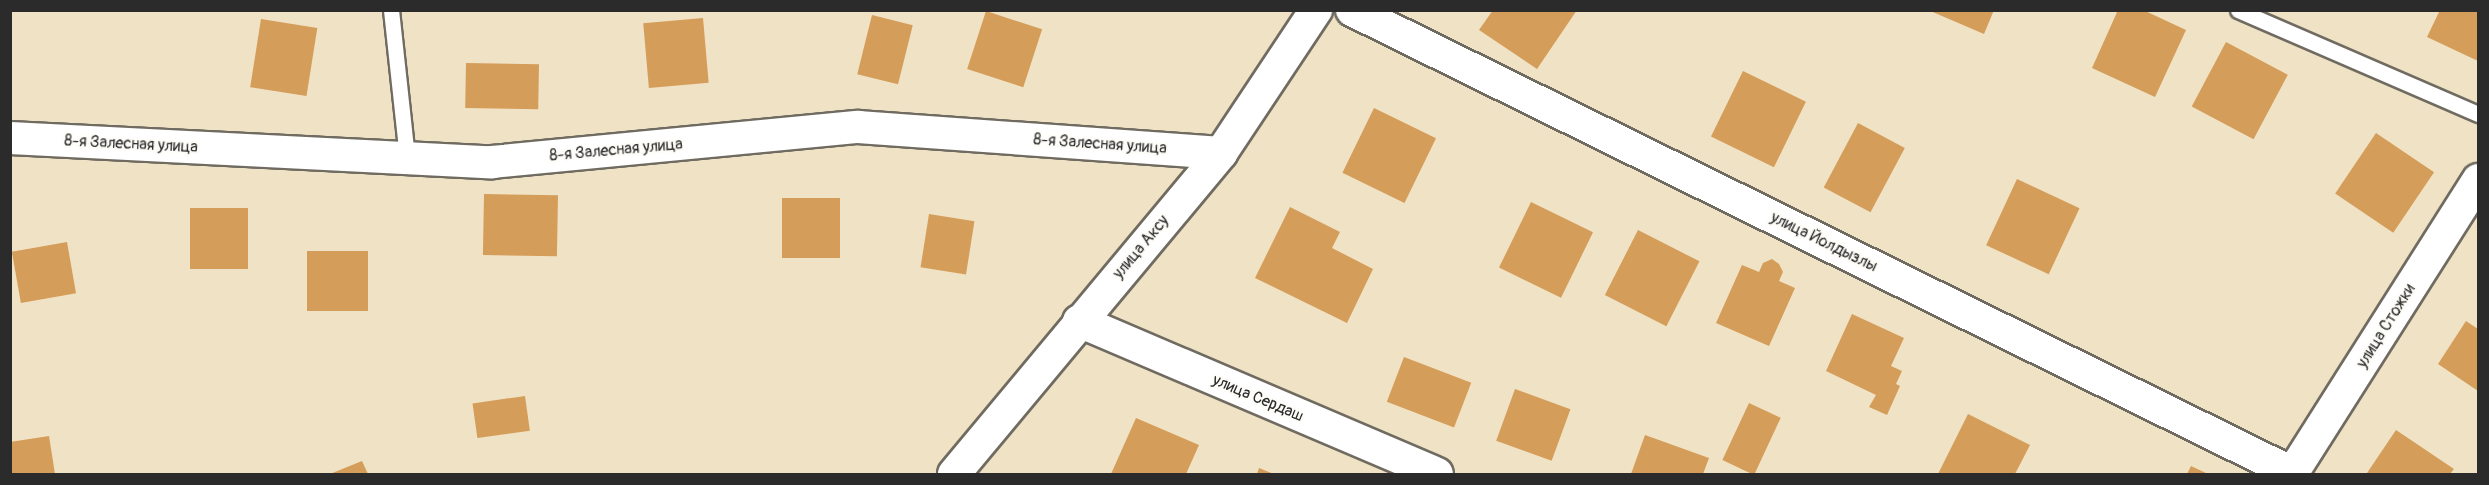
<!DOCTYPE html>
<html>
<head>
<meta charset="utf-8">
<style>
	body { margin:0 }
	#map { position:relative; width:2489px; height:485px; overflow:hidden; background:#f0e2c5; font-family:Pangolin,sans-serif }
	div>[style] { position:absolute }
	.building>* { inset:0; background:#d49d59; transform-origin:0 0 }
	.roads { filter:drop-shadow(2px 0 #706b61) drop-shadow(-2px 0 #706b61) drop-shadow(0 2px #706b61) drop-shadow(0 -2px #706b61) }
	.service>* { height:15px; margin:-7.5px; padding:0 7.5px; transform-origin:7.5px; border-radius:7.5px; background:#fff }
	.minor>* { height:32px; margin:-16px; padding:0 16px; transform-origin:16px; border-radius:16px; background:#fff }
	span { translate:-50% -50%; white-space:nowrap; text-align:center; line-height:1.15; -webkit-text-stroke:4.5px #fdfcf7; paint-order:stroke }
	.street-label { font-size:16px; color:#2b2b2b }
	.frame { position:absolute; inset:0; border:12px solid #2b2b2b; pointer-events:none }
</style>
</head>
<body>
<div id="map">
	<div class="building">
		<i style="clip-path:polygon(1493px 10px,1577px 10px,1537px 69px,1479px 30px)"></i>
		<i style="clip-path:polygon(1928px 10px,1994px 10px,1984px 34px)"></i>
		<i style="clip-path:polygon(2118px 10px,2143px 10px,2186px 30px,2155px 97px,2092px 68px)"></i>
		<i style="clip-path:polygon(2440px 10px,2478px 10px,2478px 61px,2427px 37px)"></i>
		<i style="left:986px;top:11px;width:59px;height:61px;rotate:18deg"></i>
		<i style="left:872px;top:15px;width:42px;height:61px;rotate:14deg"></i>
		<i style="left:703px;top:18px;width:65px;height:60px;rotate:85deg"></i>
		<i style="left:261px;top:19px;width:57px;height:69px;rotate:9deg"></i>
		<i style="left:2226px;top:42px;width:70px;height:73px;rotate:28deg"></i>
		<i style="left:466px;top:63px;width:73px;height:45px;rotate:1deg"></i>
		<i style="left:1743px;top:71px;width:70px;height:73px;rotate:26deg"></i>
		<i style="left:1374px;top:108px;width:69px;height:72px;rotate:26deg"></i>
		<i style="left:1858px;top:123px;width:53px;height:73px;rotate:28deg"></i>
		<i style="left:2376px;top:133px;width:70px;height:73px;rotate:34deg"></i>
		<i style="left:2017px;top:179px;width:69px;height:73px;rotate:25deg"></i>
		<i style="left:484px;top:194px;width:74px;height:61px;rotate:1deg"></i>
		<i style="left:782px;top:198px;width:58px;height:60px"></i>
		<i style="left:1531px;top:202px;width:69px;height:73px;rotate:26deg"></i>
		<i style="clip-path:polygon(1290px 207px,1340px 232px,1332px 248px,1373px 269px,1347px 323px,1255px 278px)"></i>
		<i style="left:190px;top:208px;width:58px;height:61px"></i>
		<i style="left:929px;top:214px;width:46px;height:54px;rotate:9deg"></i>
		<i style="left:1638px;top:230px;width:69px;height:73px;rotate:27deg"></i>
		<i style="left:67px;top:242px;width:52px;height:56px;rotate:80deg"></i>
		<i style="left:368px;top:251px;width:60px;height:61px;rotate:90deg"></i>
		<i style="clip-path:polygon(1772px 259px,1779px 264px,1783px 272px,1779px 281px,1795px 288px,1769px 346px,1716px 323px,1742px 265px,1759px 272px,1763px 263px)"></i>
		<i style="clip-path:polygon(1852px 314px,1904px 338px,1891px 366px,1902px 371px,1896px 384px,1900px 386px,1887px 415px,1869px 407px,1876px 395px,1826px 371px)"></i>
		<i style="clip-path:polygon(2466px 321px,2478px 329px,2478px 391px,2438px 364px)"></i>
		<i style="left:1404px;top:357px;width:72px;height:48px;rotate:21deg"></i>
		<i style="left:1515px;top:389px;width:59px;height:55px;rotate:20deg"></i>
		<i style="left:525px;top:396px;width:35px;height:53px;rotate:82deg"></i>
		<i style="left:1749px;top:403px;width:35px;height:63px;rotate:25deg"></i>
		<i style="clip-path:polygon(1968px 414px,2030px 445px,2015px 474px,1938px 474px)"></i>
		<i style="clip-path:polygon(1136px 418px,1199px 445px,1186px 474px,1111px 474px)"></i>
		<i style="clip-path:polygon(2396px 430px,2454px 469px,2450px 474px,2367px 473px)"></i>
		<i style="clip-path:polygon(1645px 435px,1709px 458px,1703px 474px,1631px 474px)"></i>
		<i style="clip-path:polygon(49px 436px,55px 474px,10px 474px,10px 442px)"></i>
		<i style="clip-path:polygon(362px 461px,368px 474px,330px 474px)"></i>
		<i style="clip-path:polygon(2191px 466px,2208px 474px,2187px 474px)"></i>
		<i style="clip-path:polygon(1259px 468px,1274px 474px,1257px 474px)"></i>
	</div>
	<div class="roads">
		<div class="service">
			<i style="left:391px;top:10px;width:149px;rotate:83.8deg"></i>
			<i style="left:2238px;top:10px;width:262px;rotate:23.4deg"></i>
		</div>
		<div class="minor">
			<i style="left:1352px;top:10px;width:1050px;rotate:26.22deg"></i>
			<i style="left:10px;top:138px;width:483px;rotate:2.9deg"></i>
			<i style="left:492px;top:162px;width:368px;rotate:-5.5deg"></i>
			<i style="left:858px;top:127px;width:364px;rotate:4.1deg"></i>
			<i style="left:1079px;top:321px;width:389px;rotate:23.1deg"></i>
			<i style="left:2293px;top:472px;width:346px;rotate:-57.6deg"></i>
			<i style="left:954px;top:474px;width:418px;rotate:-50.2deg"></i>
			<i style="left:1221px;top:153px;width:172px;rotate:-56.4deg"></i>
		</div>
	</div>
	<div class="street-label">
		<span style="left:131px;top:144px;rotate:3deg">8-я Залесная улица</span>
		<span style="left:1100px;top:144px;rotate:4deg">8-я Залесная улица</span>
		<span style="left:616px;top:150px;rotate:-5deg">8-я Залесная улица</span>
		<span style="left:1824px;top:242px;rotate:26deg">улица Йолдызлы</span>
		<span style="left:1141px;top:247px;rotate:-50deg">улица Аксу</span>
		<span style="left:2386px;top:326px;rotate:-58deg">улица Стожки</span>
		<span style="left:1258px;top:398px;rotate:23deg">улица Сердаш</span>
	</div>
	<div class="frame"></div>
</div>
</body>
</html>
